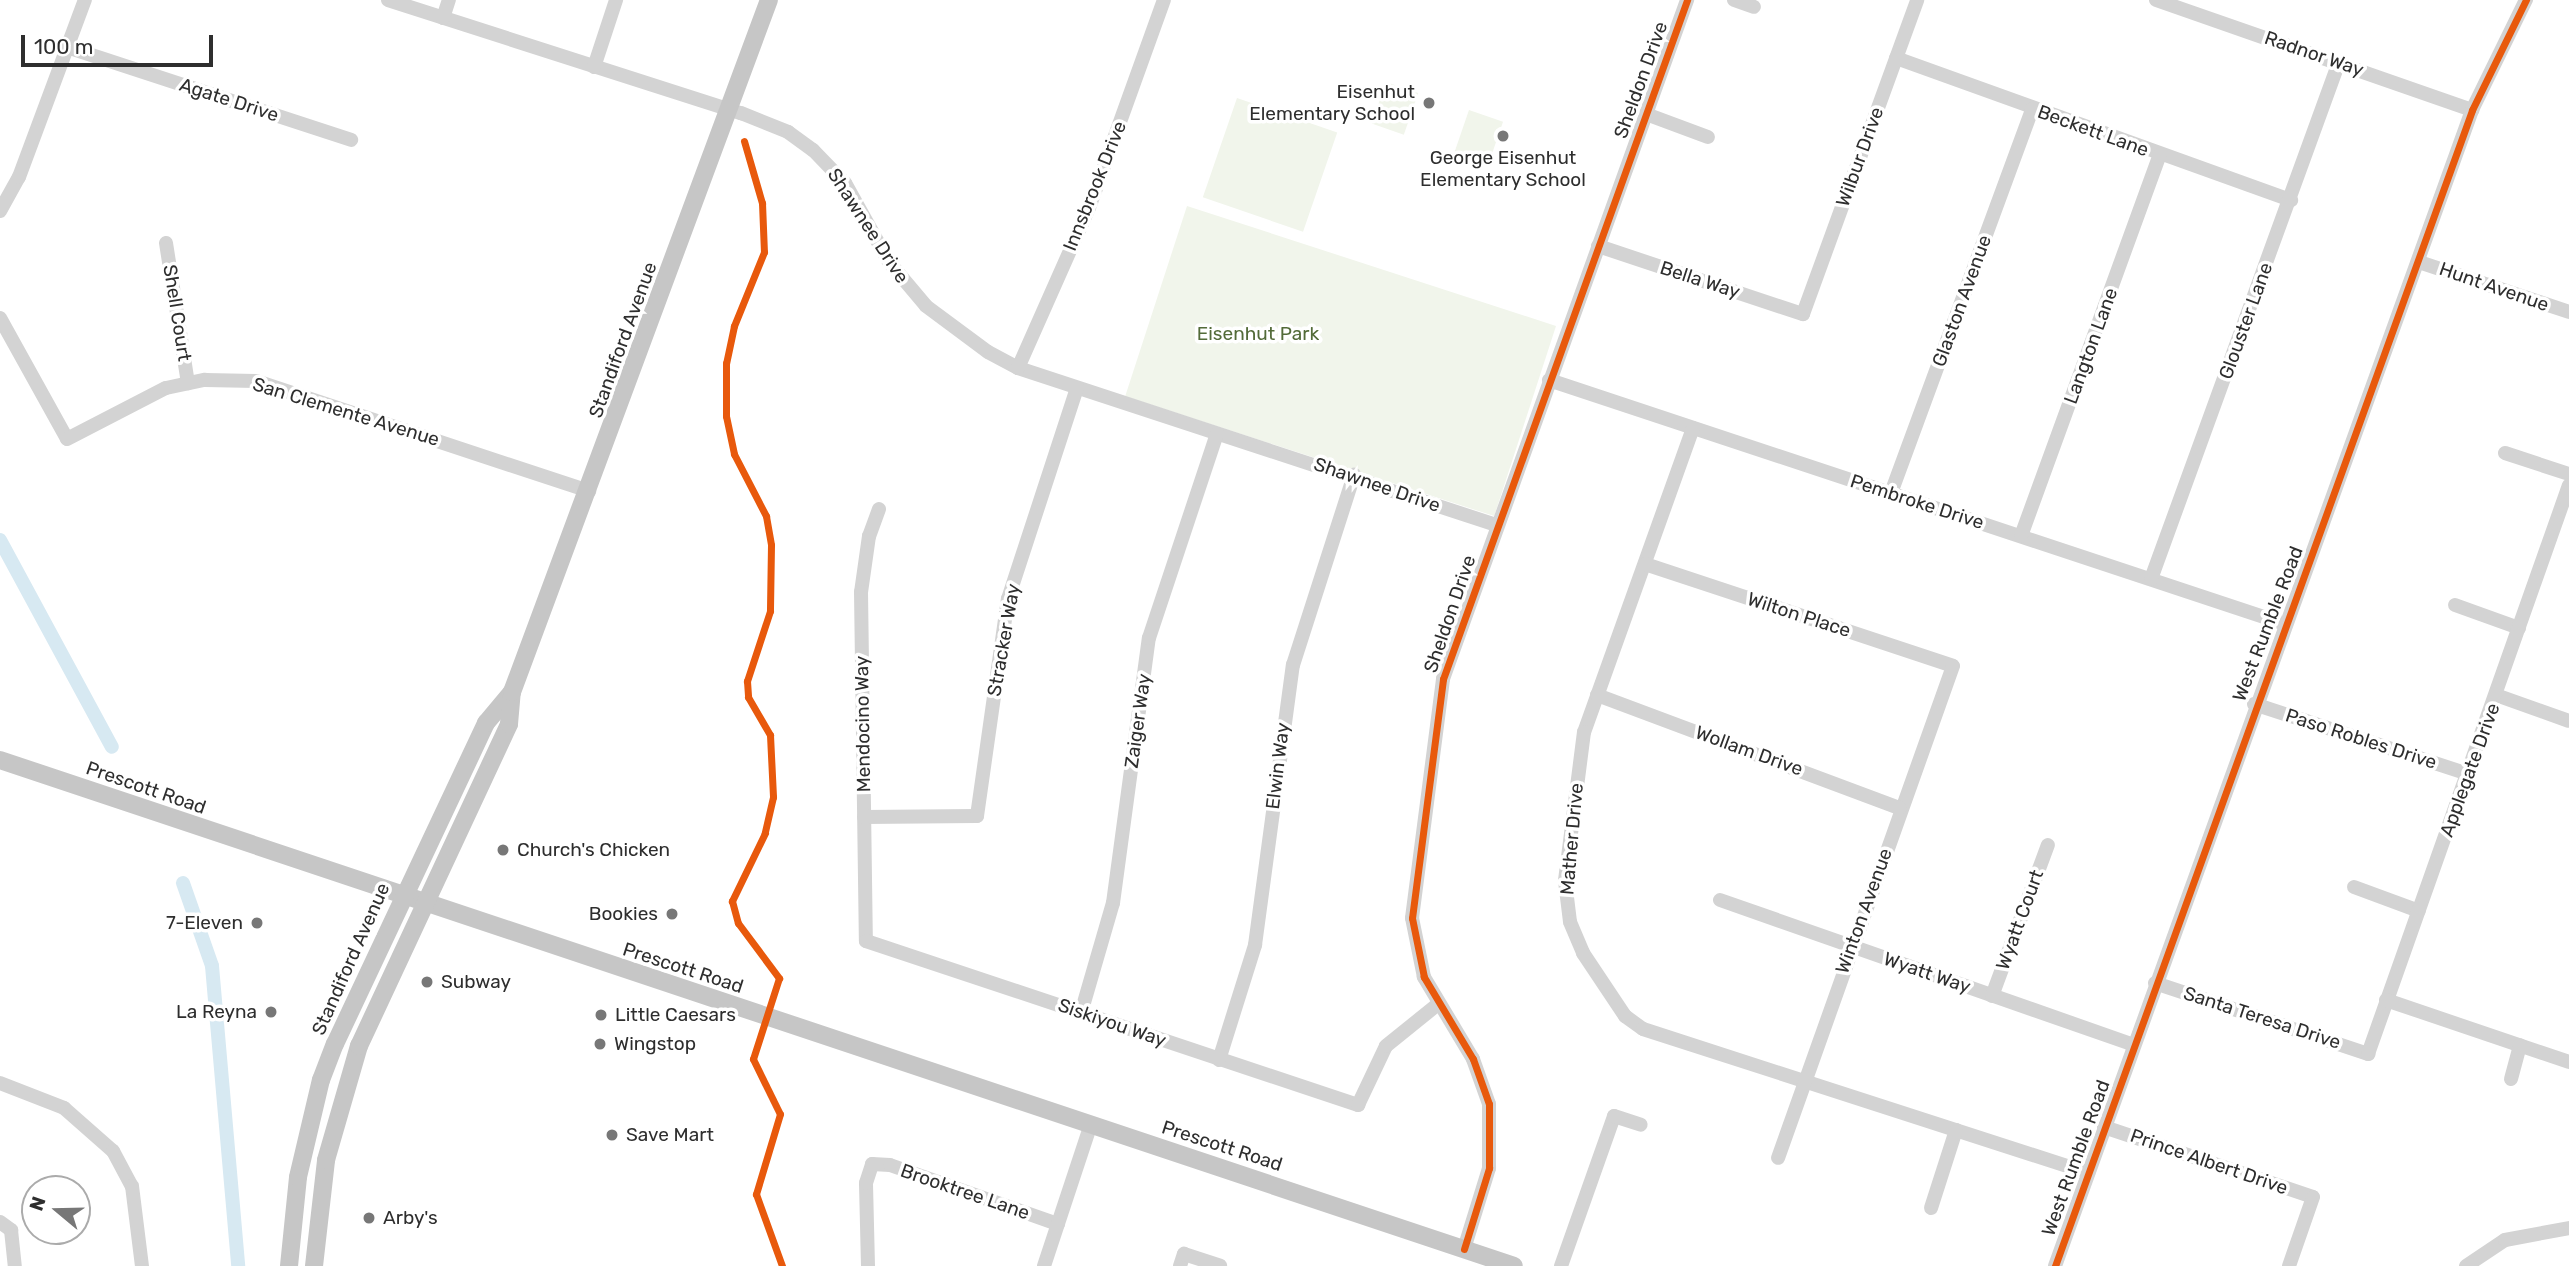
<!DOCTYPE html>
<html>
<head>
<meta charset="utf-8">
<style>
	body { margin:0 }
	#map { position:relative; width:2569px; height:1266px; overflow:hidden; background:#fff; font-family:Rubik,sans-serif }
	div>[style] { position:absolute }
	.green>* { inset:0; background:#f1f5eb; transform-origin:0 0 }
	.canal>* { height:14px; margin:-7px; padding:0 7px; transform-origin:7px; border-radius:7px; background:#d7e9f2 }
	.minor>* { height:14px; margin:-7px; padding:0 7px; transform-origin:7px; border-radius:7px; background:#d3d3d3 }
	.major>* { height:18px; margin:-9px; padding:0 9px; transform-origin:9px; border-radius:9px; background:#c6c6c6 }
	.cycleway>* { height:7px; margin:-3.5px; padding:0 3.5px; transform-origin:3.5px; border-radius:3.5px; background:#e8590c }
	.dots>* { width:19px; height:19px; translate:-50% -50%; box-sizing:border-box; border:4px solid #fff; border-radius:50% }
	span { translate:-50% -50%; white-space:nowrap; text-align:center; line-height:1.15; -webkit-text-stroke:7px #fff; paint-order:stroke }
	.street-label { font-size:19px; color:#2e2e2e }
	.poi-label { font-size:19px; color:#2e2e2e }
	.right { translate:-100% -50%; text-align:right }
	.left { translate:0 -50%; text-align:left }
	.park-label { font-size:19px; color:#536b39 }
	.north { position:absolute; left:21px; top:1175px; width:70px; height:70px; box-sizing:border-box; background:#fff; border:2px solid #ababab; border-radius:50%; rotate:289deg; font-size:19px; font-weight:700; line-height:28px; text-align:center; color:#2e2e2e }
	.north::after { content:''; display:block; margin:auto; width:24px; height:32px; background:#777; clip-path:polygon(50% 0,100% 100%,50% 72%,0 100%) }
	.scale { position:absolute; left:21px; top:35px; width:192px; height:32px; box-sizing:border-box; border:4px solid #2e2e2e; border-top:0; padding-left:9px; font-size:21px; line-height:24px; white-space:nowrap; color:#2e2e2e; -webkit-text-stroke:5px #fff; paint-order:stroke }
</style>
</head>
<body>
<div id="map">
	<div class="green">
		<i style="left:1386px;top:82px;width:34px;height:44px;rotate:19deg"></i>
		<i style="left:1237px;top:98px;width:106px;height:105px;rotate:19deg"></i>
		<i style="left:1469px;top:110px;width:36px;height:46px;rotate:19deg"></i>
		<i style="left:1187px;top:206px;width:388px;height:200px;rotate:18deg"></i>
	</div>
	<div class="canal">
		<i style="left:0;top:540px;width:235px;rotate:61.6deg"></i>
		<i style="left:183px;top:883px;width:88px;rotate:70.7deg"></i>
		<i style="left:212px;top:966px;width:301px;rotate:85deg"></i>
	</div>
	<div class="minor">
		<i style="left:388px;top:0;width:371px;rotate:17.8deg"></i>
		<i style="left:741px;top:113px;width:51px;rotate:22deg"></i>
		<i style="left:788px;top:132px;width:31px;rotate:36deg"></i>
		<i style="left:813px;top:150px;width:46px;rotate:45.9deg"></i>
		<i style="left:845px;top:183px;width:90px;rotate:60.9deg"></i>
		<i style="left:889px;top:262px;width:57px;rotate:49.9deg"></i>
		<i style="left:926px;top:306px;width:77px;rotate:36.6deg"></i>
		<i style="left:988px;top:352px;width:34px;rotate:28deg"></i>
		<i style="left:1018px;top:368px;width:503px;rotate:18.18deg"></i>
		<i style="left:1734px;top:0;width:21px;rotate:19deg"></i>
		<i style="left:2156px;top:0;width:335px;rotate:19.2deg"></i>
		<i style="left:443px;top:18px;width:19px;rotate:-72deg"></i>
		<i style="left:67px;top:47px;width:299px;rotate:18.1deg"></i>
		<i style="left:1896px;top:58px;width:420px;rotate:19.8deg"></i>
		<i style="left:594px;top:67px;width:71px;rotate:-71.8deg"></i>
		<i style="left:1646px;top:114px;width:66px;rotate:20.4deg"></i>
		<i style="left:0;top:211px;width:39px;rotate:-61deg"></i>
		<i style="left:19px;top:177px;width:189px;rotate:-69.6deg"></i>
		<i style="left:166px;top:243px;width:142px;rotate:81.1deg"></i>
		<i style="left:1598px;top:246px;width:216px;rotate:18.4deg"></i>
		<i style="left:1803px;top:314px;width:334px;rotate:-70deg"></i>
		<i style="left:2419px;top:262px;width:158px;rotate:18.4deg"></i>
		<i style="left:0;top:318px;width:138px;rotate:61deg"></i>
		<i style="left:67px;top:439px;width:111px;rotate:-27.3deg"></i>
		<i style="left:166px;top:388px;width:40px;rotate:-12deg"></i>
		<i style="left:205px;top:380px;width:51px;rotate:1.1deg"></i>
		<i style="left:256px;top:381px;width:351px;rotate:18.3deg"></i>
		<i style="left:1018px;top:368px;width:175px;rotate:-66.1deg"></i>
		<i style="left:1089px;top:208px;width:221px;rotate:-70.2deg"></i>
		<i style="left:1549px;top:380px;width:775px;rotate:18.34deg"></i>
		<i style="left:1693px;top:428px;width:323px;rotate:109.7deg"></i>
		<i style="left:1584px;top:732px;width:150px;rotate:97.3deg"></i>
		<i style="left:1565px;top:881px;width:41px;rotate:83deg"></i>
		<i style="left:1570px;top:922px;width:34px;rotate:67deg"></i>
		<i style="left:1583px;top:953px;width:76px;rotate:56.3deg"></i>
		<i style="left:1625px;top:1016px;width:22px;rotate:36deg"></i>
		<i style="left:1643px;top:1029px;width:468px;rotate:17.9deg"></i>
		<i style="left:2505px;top:453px;width:67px;rotate:18.2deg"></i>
		<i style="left:1891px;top:493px;width:409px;rotate:-69.8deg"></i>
		<i style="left:879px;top:509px;width:29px;rotate:110deg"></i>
		<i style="left:869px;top:536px;width:57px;rotate:98.1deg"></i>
		<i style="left:861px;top:592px;width:349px;rotate:89.2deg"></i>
		<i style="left:866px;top:941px;width:519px;rotate:18.43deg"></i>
		<i style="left:1358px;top:1105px;width:65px;rotate:-64.6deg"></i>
		<i style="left:1386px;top:1046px;width:67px;rotate:-38.9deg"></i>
		<i style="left:2021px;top:536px;width:406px;rotate:-70deg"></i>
		<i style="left:1645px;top:564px;width:324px;rotate:18.3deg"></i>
		<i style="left:1953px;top:666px;width:522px;rotate:109.58deg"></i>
		<i style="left:2151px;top:579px;width:550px;rotate:-70.02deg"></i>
		<i style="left:2455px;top:605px;width:68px;rotate:19.8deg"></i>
		<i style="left:1597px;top:695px;width:323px;rotate:20.5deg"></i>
		<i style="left:2496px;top:695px;width:77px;rotate:19.6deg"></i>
		<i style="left:2254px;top:704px;width:225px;rotate:18.1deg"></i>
		<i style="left:864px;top:817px;width:113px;rotate:-0.5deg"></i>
		<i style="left:977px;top:816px;width:219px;rotate:-81.9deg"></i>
		<i style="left:1008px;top:599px;width:222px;rotate:-71.9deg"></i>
		<i style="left:2354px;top:887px;width:69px;rotate:20.3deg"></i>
		<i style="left:1720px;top:900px;width:438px;rotate:19.3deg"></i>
		<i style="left:2155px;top:983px;width:225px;rotate:18.4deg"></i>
		<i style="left:2368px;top:1054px;width:603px;rotate:-70.54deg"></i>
		<i style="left:1992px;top:996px;width:161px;rotate:-69.7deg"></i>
		<i style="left:2386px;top:1000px;width:193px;rotate:18.7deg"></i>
		<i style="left:1081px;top:1013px;width:115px;rotate:-73.8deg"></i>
		<i style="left:1113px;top:903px;width:267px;rotate:-82.3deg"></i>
		<i style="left:1149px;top:638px;width:215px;rotate:-71.6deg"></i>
		<i style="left:1219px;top:1060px;width:121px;rotate:-72.6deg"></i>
		<i style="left:1255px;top:945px;width:283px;rotate:-82.3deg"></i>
		<i style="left:1293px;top:665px;width:200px;rotate:-72.2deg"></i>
		<i style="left:2511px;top:1079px;width:35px;rotate:-75deg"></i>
		<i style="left:0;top:1083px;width:69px;rotate:21.3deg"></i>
		<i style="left:64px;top:1108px;width:65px;rotate:41.3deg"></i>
		<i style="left:113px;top:1151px;width:40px;rotate:62deg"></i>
		<i style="left:132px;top:1186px;width:81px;rotate:82.9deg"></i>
		<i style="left:2104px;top:1127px;width:220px;rotate:18.5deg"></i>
		<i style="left:2313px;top:1197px;width:73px;rotate:109.2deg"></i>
		<i style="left:1931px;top:1208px;width:82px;rotate:-72.2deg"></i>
		<i style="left:0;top:1222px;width:14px;rotate:36deg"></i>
		<i style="left:11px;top:1230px;width:36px;rotate:84deg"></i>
		<i style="left:1464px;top:1249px;width:85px;rotate:-72.8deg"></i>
		<i style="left:1489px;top:1168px;width:64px;rotate:-90deg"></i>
		<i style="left:1489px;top:1104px;width:48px;rotate:-109.6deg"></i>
		<i style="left:1473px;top:1059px;width:96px;rotate:-120.9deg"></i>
		<i style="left:1424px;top:977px;width:60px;rotate:-101.5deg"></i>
		<i style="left:1412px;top:918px;width:241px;rotate:-82.6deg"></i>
		<i style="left:1443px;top:679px;width:722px;rotate:-70.23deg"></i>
		<i style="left:868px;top:1266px;width:83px;rotate:-91.4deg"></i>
		<i style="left:866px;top:1183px;width:20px;rotate:-72deg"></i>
		<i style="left:872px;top:1164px;width:18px;rotate:3deg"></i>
		<i style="left:890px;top:1165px;width:178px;rotate:19.4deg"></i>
		<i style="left:1044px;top:1266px;width:150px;rotate:-71.7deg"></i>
		<i style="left:1180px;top:1266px;width:13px;rotate:-72deg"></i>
		<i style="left:1184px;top:1254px;width:38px;rotate:18deg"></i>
		<i style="left:1561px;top:1266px;width:159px;rotate:-70.5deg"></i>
		<i style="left:1614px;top:1116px;width:28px;rotate:18deg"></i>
		<i style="left:2055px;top:1266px;width:1229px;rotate:-70.16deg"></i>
		<i style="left:2472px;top:110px;width:123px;rotate:-63.9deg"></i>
		<i style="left:2466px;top:1266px;width:47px;rotate:-33.7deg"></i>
		<i style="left:2505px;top:1240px;width:65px;rotate:-10.6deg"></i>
	</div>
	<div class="major">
		<i style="left:0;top:760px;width:1596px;rotate:18.48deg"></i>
		<i style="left:289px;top:1266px;width:89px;rotate:-84.2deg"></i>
		<i style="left:298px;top:1177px;width:100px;rotate:-76.7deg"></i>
		<i style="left:321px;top:1080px;width:39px;rotate:-69deg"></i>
		<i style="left:335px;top:1044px;width:355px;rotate:-64.8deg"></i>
		<i style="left:486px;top:723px;width:40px;rotate:-50deg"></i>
		<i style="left:314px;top:1266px;width:107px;rotate:-83.5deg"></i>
		<i style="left:326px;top:1160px;width:119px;rotate:-73.9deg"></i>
		<i style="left:359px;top:1046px;width:355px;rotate:-65deg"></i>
		<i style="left:509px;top:724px;width:32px;rotate:-85deg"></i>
		<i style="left:512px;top:692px;width:738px;rotate:-69.63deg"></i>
	</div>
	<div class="cycleway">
		<i style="left:744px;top:141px;width:65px;rotate:73.8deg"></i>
		<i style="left:762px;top:203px;width:49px;rotate:87.7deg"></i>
		<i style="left:764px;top:252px;width:80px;rotate:112.1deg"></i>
		<i style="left:734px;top:326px;width:38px;rotate:102deg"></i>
		<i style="left:726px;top:363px;width:53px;rotate:90deg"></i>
		<i style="left:726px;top:416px;width:39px;rotate:78deg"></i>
		<i style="left:734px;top:454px;width:70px;rotate:62.7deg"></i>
		<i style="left:766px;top:516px;width:29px;rotate:80deg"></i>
		<i style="left:771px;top:545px;width:66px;rotate:90.9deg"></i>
		<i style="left:770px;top:611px;width:74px;rotate:108.2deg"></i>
		<i style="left:747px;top:681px;width:16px;rotate:86deg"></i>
		<i style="left:748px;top:697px;width:44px;rotate:59.9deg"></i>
		<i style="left:770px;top:735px;width:62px;rotate:87.2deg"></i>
		<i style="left:773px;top:797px;width:37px;rotate:103deg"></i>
		<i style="left:765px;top:833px;width:76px;rotate:115.9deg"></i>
		<i style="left:732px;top:901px;width:23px;rotate:75deg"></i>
		<i style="left:738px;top:923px;width:69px;rotate:53.3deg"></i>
		<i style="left:779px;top:978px;width:85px;rotate:107.8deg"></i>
		<i style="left:753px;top:1059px;width:61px;rotate:63.9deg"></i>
		<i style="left:780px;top:1114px;width:84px;rotate:106.7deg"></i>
		<i style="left:756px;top:1194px;width:77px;rotate:70.1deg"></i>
		<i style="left:1464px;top:1249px;width:85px;rotate:-72.8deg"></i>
		<i style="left:1489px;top:1168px;width:64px;rotate:-90deg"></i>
		<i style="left:1489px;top:1104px;width:48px;rotate:-109.6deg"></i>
		<i style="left:1473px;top:1059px;width:96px;rotate:-120.9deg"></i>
		<i style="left:1424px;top:977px;width:60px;rotate:-101.5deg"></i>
		<i style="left:1412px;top:918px;width:241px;rotate:-82.6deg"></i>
		<i style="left:1443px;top:679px;width:722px;rotate:-70.23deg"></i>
		<i style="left:2055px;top:1266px;width:1229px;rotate:-70.16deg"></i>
		<i style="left:2472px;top:110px;width:123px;rotate:-63.9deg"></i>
	</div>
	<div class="dots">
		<i style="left:1429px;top:103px;background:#777"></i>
		<i style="left:1503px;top:136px;background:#777"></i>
		<i style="left:503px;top:850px;background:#777"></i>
		<i style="left:672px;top:914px;background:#777"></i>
		<i style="left:257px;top:923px;background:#777"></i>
		<i style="left:427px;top:982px;background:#777"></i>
		<i style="left:271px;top:1012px;background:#777"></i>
		<i style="left:601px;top:1015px;background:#777"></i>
		<i style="left:600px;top:1044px;background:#777"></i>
		<i style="left:612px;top:1135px;background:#777"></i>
		<i style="left:369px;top:1218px;background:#777"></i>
	</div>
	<div class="street-label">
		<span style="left:2314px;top:54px;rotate:19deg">Radnor Way</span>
		<span style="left:1641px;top:80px;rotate:-70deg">Sheldon Drive</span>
		<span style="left:229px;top:100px;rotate:18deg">Agate Drive</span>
		<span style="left:2093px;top:131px;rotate:20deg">Beckett Lane</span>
		<span style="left:1860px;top:157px;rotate:-70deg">Wilbur Drive</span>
		<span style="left:1095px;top:186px;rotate:-68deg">Innsbrook Drive</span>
		<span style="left:868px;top:226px;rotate:57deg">Shawnee Drive</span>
		<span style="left:1700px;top:280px;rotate:18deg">Bella Way</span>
		<span style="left:2494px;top:287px;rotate:19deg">Hunt Avenue</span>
		<span style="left:1962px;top:301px;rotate:-70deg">Glaston Avenue</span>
		<span style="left:177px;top:313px;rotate:81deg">Shell Court</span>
		<span style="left:2246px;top:321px;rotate:-70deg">Glouster Lane</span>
		<span style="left:623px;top:340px;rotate:-70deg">Standiford Avenue</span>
		<span style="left:2091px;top:346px;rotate:-70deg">Langton Lane</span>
		<span style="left:346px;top:412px;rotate:17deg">San Clemente Avenue</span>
		<span style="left:1377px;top:485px;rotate:19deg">Shawnee Drive</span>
		<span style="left:1917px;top:502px;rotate:18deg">Pembroke Drive</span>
		<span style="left:1450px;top:614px;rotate:-71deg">Sheldon Drive</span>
		<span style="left:1799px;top:615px;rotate:18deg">Wilton Place</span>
		<span style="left:2268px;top:624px;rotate:-69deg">West Rumble Road</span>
		<span style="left:1004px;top:640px;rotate:-80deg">Stracker Way</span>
		<span style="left:1138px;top:721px;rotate:-82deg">Zaiger Way</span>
		<span style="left:863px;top:724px;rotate:-91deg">Mendocino Way</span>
		<span style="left:2361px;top:739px;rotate:18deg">Paso Robles Drive</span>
		<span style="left:1749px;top:751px;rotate:20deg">Wollam Drive</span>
		<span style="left:1278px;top:766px;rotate:-83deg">Elwin Way</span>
		<span style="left:2470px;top:770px;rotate:-70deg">Applegate Drive</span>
		<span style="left:146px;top:788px;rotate:19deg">Prescott Road</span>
		<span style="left:1572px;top:839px;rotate:-85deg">Mather Drive</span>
		<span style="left:1864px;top:911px;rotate:-70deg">Winton Avenue</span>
		<span style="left:2020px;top:920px;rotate:-70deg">Wyatt Court</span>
		<span style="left:351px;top:959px;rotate:-66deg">Standiford Avenue</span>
		<span style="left:683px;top:968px;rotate:18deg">Prescott Road</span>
		<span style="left:1927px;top:973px;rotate:19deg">Wyatt Way</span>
		<span style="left:2262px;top:1018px;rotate:18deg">Santa Teresa Drive</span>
		<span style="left:1112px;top:1023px;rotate:19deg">Siskiyou Way</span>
		<span style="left:1222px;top:1146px;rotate:18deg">Prescott Road</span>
		<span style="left:2076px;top:1158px;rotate:-70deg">West Rumble Road</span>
		<span style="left:2209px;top:1162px;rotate:19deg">Prince Albert Drive</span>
		<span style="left:965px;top:1192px;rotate:19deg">Brooktree Lane</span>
	</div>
	<div class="poi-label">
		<span class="right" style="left:1415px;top:103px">Eisenhut<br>Elementary School</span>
		<span style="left:1503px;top:169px">George Eisenhut<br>Elementary School</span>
		<span class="left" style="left:517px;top:850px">Church's Chicken</span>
		<span class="right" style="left:658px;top:914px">Bookies</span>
		<span class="right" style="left:243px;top:923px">7-Eleven</span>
		<span class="left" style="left:441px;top:982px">Subway</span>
		<span class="right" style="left:257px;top:1012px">La Reyna</span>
		<span class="left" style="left:615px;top:1015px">Little Caesars</span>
		<span class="left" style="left:614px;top:1044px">Wingstop</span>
		<span class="left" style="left:626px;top:1135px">Save Mart</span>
		<span class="left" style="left:383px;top:1218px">Arby's</span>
	</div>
	<div class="park-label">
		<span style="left:1258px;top:334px">Eisenhut Park</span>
	</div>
	<div class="north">N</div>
	<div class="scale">100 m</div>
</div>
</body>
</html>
